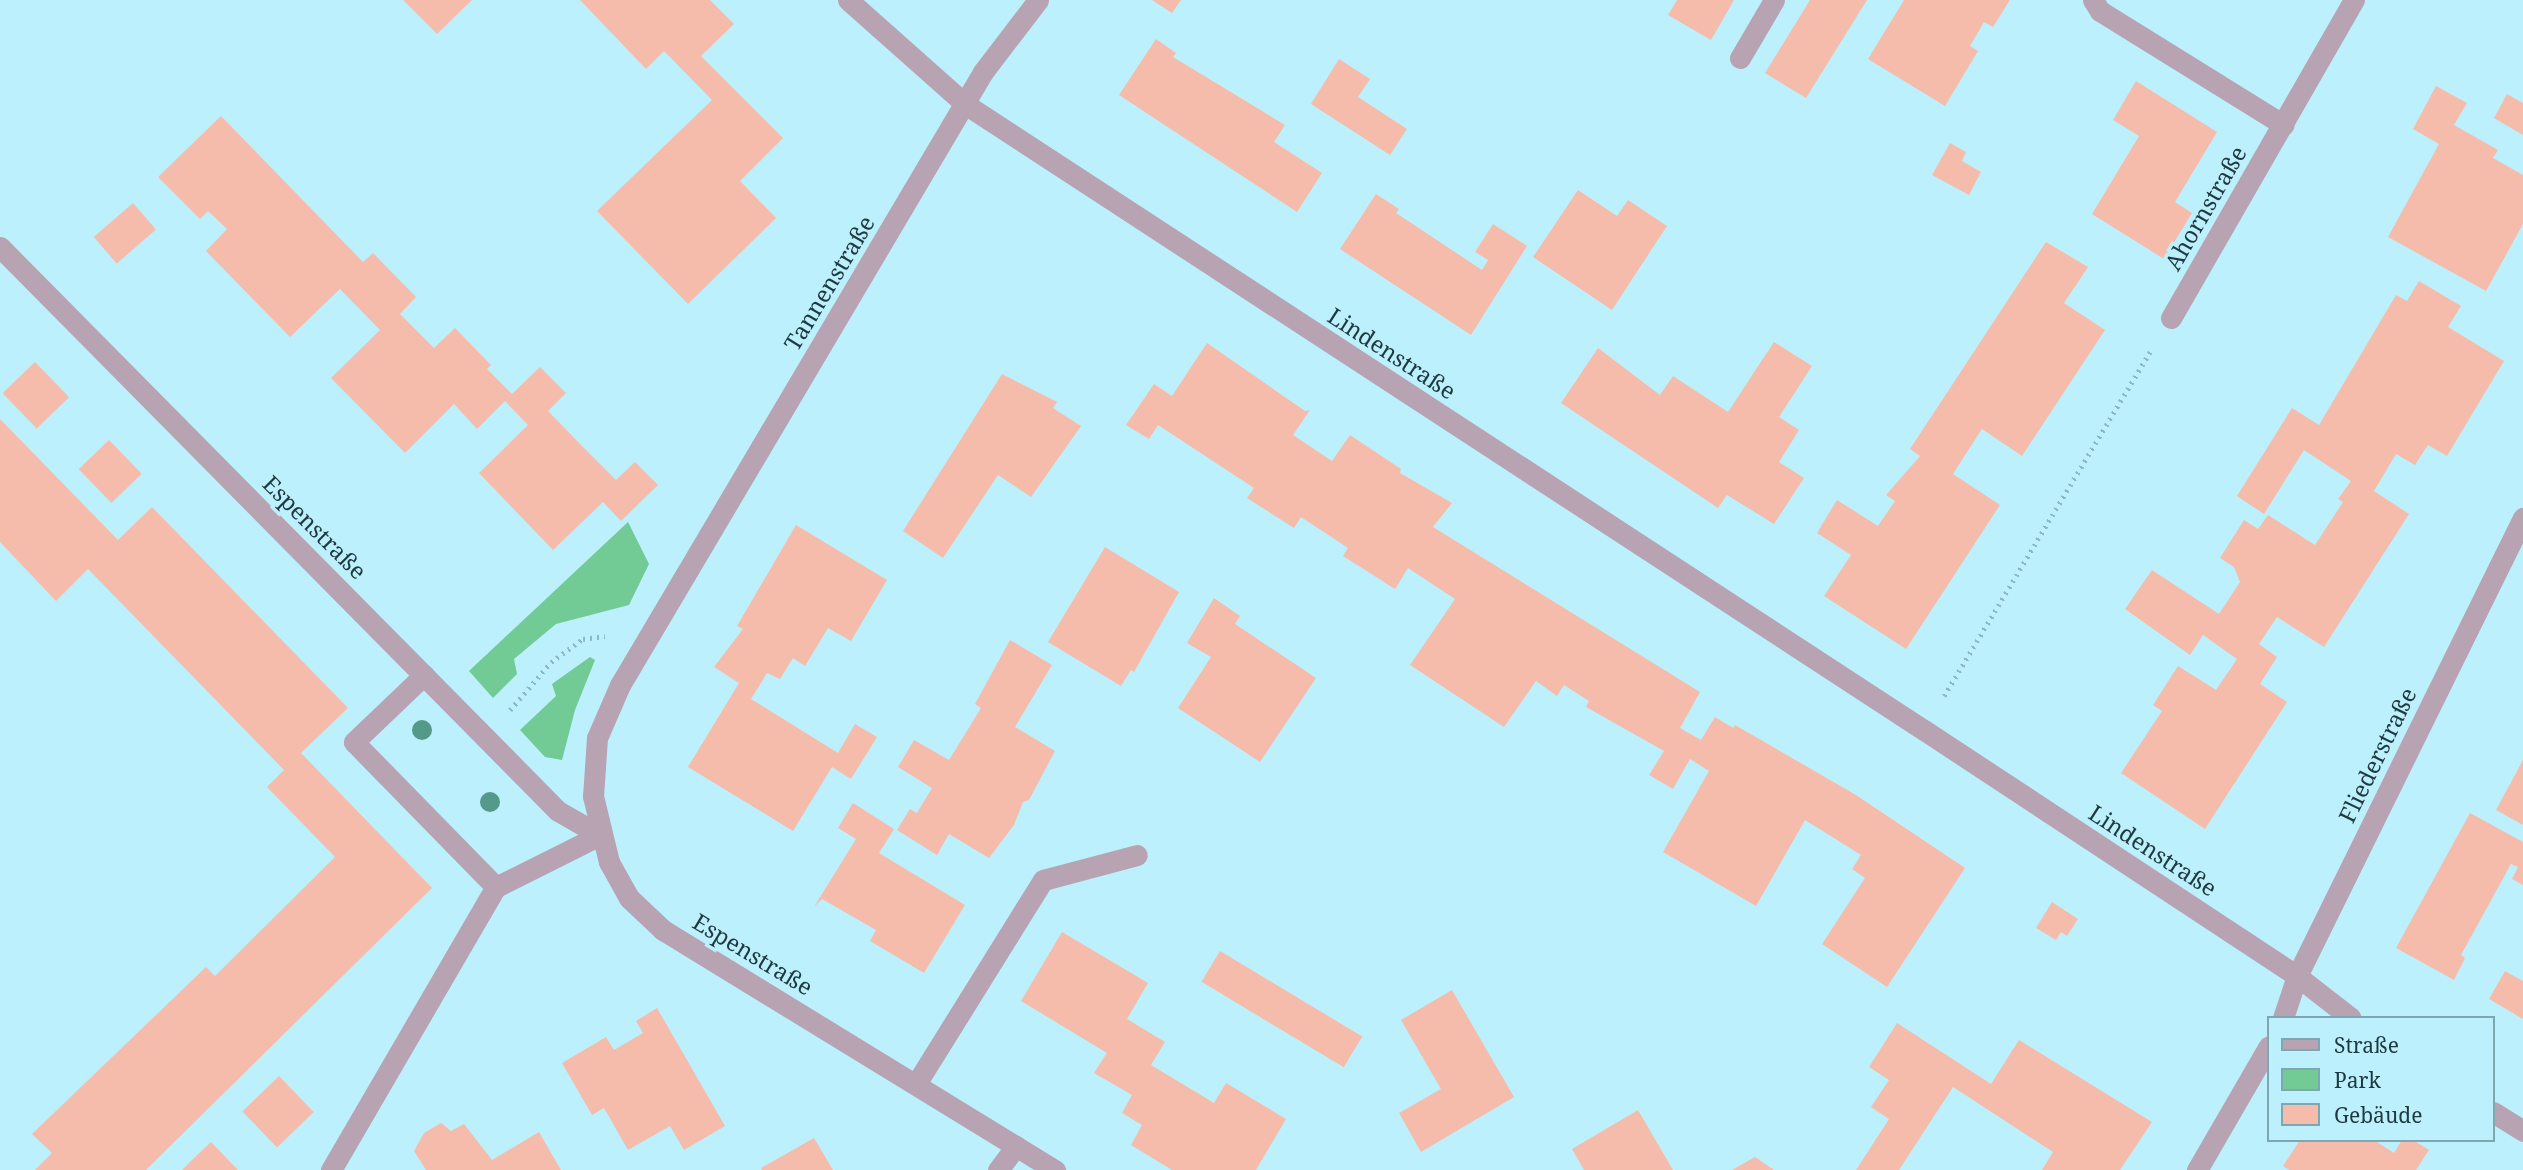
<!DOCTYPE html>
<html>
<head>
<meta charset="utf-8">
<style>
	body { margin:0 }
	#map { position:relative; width:2523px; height:1170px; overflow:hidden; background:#bcf0fd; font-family:"Noto Serif",serif }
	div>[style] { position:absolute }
	.green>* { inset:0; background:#72ca95 }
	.building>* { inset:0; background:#f5bcac; transform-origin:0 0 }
	.path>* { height:4.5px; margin-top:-2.25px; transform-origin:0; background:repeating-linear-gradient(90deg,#8cb8c3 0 2px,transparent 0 7px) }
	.minor>* { height:21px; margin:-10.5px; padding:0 10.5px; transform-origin:10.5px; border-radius:10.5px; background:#b8a3b2 }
	.trees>* { width:20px; height:20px; margin:-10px; border-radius:50%; background:#55998b }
	span { translate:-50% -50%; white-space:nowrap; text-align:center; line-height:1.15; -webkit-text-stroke:7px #bcf0fd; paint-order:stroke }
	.street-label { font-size:23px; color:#1f3940 }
	.legend { position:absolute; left:2267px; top:1016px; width:228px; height:126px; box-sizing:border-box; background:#bcf0fd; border:2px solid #7da7b1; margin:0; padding:9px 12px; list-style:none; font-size:21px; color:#1f3940 }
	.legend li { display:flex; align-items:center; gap:14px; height:35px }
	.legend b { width:35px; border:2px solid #7da7b1 }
</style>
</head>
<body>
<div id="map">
	<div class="green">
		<i style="clip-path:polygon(628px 522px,649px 564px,629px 605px,556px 624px,514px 659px,517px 674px,493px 698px,469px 671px)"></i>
		<i style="clip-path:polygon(590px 657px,595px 660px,575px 710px,562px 760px,545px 757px,520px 730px,556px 696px,552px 684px)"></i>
	</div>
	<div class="building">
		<i style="clip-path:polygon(403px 0,472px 0,437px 34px)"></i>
		<i style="clip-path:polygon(580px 0,710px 0,734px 24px,701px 56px,783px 138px,740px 181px,776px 218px,688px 304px,597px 211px,712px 100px,664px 51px,646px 69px)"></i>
		<i style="clip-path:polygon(1152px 0,1181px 0,1172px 13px)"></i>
		<i style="clip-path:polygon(1677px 0,1734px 0,1711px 40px,1668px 15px)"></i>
		<i style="clip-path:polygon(1810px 0,1867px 0,1806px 98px,1765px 73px)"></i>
		<i style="clip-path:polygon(1904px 0,2010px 0,1993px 27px,1984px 22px,1970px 46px,1978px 51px,1945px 106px,1868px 59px)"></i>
		<i style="clip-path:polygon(1156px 39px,1176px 53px,1173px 57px,1285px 125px,1274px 142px,1322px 173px,1297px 212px,1119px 95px)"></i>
		<i style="clip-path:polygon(1339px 59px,1370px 79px,1358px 97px,1407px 129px,1390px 155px,1311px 104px)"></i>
		<i style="clip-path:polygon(2136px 81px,2217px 132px,2175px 202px,2192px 213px,2164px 259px,2092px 214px,2139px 136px,2113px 120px)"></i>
		<i style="clip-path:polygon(2436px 86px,2467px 103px,2454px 125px,2498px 150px,2493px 158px,2523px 175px,2523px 224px,2486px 291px,2388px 237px,2439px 144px,2413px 129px)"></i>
		<i style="clip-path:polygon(2507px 94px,2523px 103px,2523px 135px,2494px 118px)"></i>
		<i style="clip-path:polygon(221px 116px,363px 262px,373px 253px,416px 297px,400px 314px,434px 348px,455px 328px,491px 365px,487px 369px,512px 394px,540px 367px,566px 393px,548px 411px,582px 446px,616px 480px,635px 462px,658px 485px,621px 521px,603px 502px,553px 550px,479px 473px,528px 425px,505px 401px,477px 429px,454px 404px,405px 453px,331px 378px,380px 330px,340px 289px,290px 337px,206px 251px,227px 229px,208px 211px,200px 219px,158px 177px)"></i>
		<i style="clip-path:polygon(1950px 143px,1966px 152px,1962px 161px,1981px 172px,1969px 195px,1932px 175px)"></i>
		<i style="clip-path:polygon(1578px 190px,1617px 216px,1628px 200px,1667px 226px,1612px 310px,1533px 257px)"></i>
		<i style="clip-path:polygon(1376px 194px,1399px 209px,1396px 213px,1482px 270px,1488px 260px,1475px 252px,1493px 224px,1527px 246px,1471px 335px,1340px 249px)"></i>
		<i style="left:133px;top:203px;width:35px;height:52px;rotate:49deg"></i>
		<i style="clip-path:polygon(2046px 242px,2088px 267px,2064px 303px,2105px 330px,2022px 456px,1982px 429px,1967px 452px,1953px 474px,2000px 505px,1906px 649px,1824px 596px,1851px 555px,1817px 533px,1837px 500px,1878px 526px,1895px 501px,1886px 495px,1920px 456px,1910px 449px)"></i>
		<i style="clip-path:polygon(2419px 281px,2461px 306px,2448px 327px,2504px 361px,2447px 456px,2428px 445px,2415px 465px,2396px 454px,2374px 491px,2409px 514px,2324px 647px,2277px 617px,2259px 644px,2277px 657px,2260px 684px,2287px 702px,2205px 829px,2121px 773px,2162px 711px,2153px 705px,2178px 666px,2216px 690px,2237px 659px,2203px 635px,2190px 655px,2125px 609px,2152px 570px,2219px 614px,2240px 582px,2234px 567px,2220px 558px,2244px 520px,2258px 529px,2268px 515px,2315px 545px,2343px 502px,2338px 499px,2351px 481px,2304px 450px,2264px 514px,2237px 496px,2292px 408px,2319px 425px,2396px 295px,2407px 301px)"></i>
		<i style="clip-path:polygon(1774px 342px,1812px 366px,1779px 417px,1799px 430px,1779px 462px,1804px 478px,1774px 524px,1727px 495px,1718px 508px,1561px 403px,1598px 348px,1660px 395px,1673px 376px,1728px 412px)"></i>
		<i style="clip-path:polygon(1207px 343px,1305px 411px,1310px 410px,1293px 435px,1332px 461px,1350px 435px,1401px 469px,1400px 473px,1452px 503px,1433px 527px,1700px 692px,1680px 728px,1701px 740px,1715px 717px,1733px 728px,1735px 725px,1856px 795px,1965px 868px,1887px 987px,1822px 944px,1865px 878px,1852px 869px,1861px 855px,1805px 820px,1756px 906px,1663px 852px,1709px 771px,1690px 759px,1673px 789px,1649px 775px,1664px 751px,1586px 707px,1589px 701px,1564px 685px,1557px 696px,1536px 681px,1504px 727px,1410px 665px,1455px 599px,1408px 568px,1395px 589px,1343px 556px,1348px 548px,1301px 517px,1294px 528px,1247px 498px,1254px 488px,1158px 425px,1149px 439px,1126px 425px,1154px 384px,1172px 396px)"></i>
		<i style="left:35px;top:362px;width:49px;height:45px;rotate:46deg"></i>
		<i style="clip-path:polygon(1002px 374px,1057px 402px,1053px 408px,1081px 426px,1031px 497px,998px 475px,943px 558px,903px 531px)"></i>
		<i style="clip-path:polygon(0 419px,118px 540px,152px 507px,348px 708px,301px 753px,432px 888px,146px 1170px,35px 1170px,52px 1153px,32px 1134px,206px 967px,215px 976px,335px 857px,267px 787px,284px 770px,88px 569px,56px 601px,0 542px)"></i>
		<i style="left:109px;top:440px;width:47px;height:42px;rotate:46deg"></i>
		<i style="clip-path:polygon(796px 525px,887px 580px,851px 641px,828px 628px,805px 666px,793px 658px,780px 679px,767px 673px,751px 699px,838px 753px,855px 724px,877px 737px,851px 779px,832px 767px,793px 831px,688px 767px,739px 683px,714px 667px,743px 629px,737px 626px)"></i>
		<i style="clip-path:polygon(1105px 547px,1179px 592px,1134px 672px,1131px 670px,1121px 686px,1048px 642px)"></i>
		<i style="clip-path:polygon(1214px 598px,1240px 616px,1235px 624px,1316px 678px,1260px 762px,1178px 708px,1211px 657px,1187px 643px)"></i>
		<i style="clip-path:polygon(1010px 640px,1052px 665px,1015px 727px,1055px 751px,1029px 800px,1023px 802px,1014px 825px,989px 858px,949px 834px,937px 855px,897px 830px,910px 809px,917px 813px,932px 788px,898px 767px,914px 740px,949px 760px,981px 708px,975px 704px)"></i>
		<i style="clip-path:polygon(2523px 760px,2523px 825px,2496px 810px)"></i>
		<i style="clip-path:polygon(853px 803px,894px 829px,879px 853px,965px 905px,924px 973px,870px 941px,876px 930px,822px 899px,814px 907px,856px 839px,838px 828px)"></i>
		<i style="clip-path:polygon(2470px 813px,2523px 842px,2523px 885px,2512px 879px,2518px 867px,2511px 864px,2461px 955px,2465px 958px,2454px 980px,2396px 948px)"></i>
		<i style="clip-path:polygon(2052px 902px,2078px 919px,2067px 936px,2061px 932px,2056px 940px,2036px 928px)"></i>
		<i style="clip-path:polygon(1062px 932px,1148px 983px,1127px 1019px,1165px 1042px,1151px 1065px,1214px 1103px,1226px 1083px,1286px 1119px,1256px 1170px,1172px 1170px,1131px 1145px,1142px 1125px,1122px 1113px,1132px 1095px,1094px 1073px,1107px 1053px,1021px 1001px)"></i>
		<i style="left:1220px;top:951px;width:166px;height:36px;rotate:31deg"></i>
		<i style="clip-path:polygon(2505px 971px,2523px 981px,2523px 1019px,2489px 999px)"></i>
		<i style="clip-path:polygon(1452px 990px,1514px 1097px,1421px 1152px,1399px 1113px,1441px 1089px,1401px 1020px)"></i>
		<i style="clip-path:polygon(657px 1008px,725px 1126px,684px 1150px,670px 1126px,628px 1150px,604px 1108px,592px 1115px,562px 1063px,606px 1037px,614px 1050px,643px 1033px,636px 1021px)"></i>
		<i style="clip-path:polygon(1897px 1023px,1991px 1084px,2019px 1040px,2152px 1122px,2120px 1170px,2042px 1170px,2053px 1152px,1953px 1087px,1899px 1170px,1856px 1170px,1889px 1119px,1871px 1107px,1889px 1080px,1869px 1067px)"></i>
		<i style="left:279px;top:1076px;width:50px;height:51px;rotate:46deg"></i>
		<i style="clip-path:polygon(1638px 1110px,1673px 1170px,1584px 1170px,1572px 1149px)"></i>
		<i style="clip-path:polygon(441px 1123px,451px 1131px,464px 1124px,492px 1160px,539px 1132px,561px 1170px,426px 1170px,414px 1151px,424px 1133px)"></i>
		<i style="clip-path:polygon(814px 1138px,833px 1170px,762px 1170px,761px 1168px)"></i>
		<i style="clip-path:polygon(2300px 1140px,2374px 1140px,2394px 1153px,2402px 1140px,2413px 1140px,2429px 1150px,2416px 1170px,2289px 1170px,2283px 1166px)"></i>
		<i style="clip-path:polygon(211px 1142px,238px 1170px,182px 1170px,192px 1160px)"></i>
		<i style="clip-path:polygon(1755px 1157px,1774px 1170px,1732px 1170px)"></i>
	</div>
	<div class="path">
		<i style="left:1944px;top:696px;width:405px;rotate:-59.1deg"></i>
		<i style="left:510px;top:710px;width:63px;rotate:-49.5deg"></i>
		<i style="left:551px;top:662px;width:39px;rotate:-36deg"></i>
		<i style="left:583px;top:639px;width:22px;rotate:-8deg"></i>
	</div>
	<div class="minor">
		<i style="left:848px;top:0;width:157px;rotate:41.6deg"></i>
		<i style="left:965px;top:104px;width:1145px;rotate:33.14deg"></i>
		<i style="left:1924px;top:730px;width:447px;rotate:33.4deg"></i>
		<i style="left:2297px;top:976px;width:68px;rotate:37.9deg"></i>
		<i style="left:1038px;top:0;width:91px;rotate:127.4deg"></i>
		<i style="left:983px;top:72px;width:712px;rotate:120.63deg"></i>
		<i style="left:620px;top:685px;width:58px;rotate:113.5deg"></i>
		<i style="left:597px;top:738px;width:58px;rotate:93.9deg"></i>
		<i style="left:593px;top:796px;width:68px;rotate:76.4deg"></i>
		<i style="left:609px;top:862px;width:41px;rotate:60.9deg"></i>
		<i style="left:629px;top:898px;width:47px;rotate:43.3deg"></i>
		<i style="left:663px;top:930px;width:460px;rotate:31.5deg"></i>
		<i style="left:2093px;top:0;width:13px;rotate:58deg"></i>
		<i style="left:2100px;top:11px;width:216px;rotate:31.8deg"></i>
		<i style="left:1740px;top:58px;width:67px;rotate:-59.6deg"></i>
		<i style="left:0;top:247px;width:793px;rotate:45.31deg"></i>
		<i style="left:558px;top:811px;width:48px;rotate:29.7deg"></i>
		<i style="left:2171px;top:318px;width:367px;rotate:-60.1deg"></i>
		<i style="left:424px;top:675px;width:97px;rotate:136.3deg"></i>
		<i style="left:354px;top:742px;width:203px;rotate:45.6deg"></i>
		<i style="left:2283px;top:1018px;width:44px;rotate:-71.6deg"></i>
		<i style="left:2297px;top:976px;width:511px;rotate:-63.74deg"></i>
		<i style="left:916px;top:1084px;width:240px;rotate:-58.1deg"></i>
		<i style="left:1043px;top:880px;width:97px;rotate:-14.9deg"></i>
		<i style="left:2493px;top:1112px;width:36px;rotate:32deg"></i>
		<i style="left:331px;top:1170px;width:328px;rotate:-59.8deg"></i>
		<i style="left:496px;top:887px;width:116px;rotate:-26.6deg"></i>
		<i style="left:998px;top:1170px;width:30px;rotate:-53deg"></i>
		<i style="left:2197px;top:1170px;width:143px;rotate:-59.9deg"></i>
	</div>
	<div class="trees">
		<i style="left:422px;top:730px"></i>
		<i style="left:490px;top:802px"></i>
	</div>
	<div class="street-label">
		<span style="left:2205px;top:208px;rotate:-60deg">Ahornstraße</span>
		<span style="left:829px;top:283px;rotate:-59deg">Tannenstraße</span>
		<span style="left:1392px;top:353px;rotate:33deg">Lindenstraße</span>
		<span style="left:315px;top:527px;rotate:45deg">Espenstraße</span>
		<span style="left:2377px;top:755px;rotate:-64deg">Fliederstraße</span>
		<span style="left:2153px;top:850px;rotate:33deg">Lindenstraße</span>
		<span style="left:753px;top:954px;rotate:31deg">Espenstraße</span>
	</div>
	<ul class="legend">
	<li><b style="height:9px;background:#b8a3b2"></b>Straße</li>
	<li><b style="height:19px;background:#72ca95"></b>Park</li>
	<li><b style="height:19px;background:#f5bcac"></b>Gebäude</li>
	</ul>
</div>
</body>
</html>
